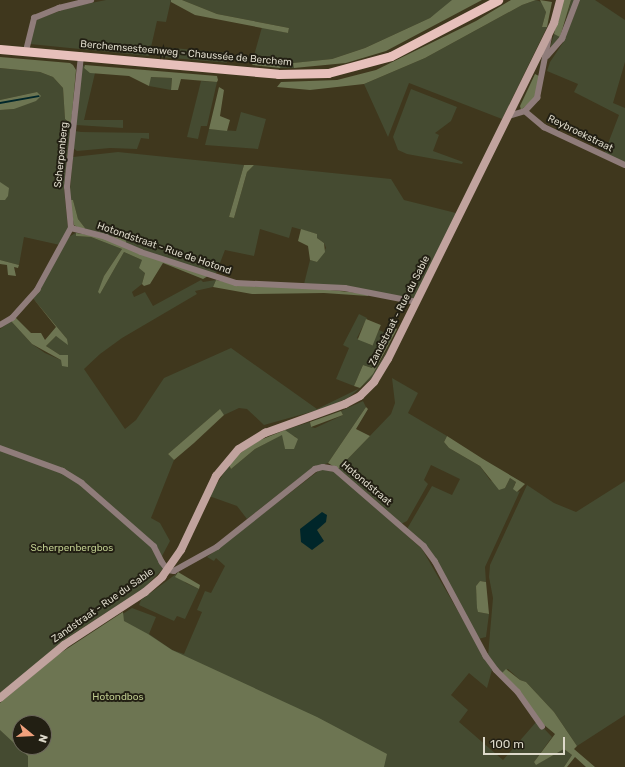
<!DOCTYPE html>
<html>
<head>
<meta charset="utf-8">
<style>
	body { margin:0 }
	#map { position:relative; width:625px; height:767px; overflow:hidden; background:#3f371d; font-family:Rubik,sans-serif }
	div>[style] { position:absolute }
	.green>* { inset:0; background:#454b31; transform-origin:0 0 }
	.forest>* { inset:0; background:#6d7552; transform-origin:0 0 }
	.water>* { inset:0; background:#00262a }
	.stream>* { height:1.5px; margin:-0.75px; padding:0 0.75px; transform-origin:0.75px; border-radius:0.75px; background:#00262a }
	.street>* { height:5.5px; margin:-2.75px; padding:0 2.75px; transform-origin:2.75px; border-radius:2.75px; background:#8f7c7a }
	.secondary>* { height:8px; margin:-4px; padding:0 4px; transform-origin:4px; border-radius:4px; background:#c1a39e }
	.primary>* { height:9px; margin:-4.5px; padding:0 4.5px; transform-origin:4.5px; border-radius:4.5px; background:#e7c0bb }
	span { translate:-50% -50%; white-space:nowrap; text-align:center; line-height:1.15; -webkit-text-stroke:4px #221f13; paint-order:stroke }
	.street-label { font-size:10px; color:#ddd9ca }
	.park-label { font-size:10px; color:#bdca8d }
	.north { position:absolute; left:12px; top:715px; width:40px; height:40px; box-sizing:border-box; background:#221f13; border:1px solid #6d695c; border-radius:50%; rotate:108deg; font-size:11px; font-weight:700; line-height:16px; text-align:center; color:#ddd9ca }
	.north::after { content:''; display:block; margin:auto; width:14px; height:18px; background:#f1a17d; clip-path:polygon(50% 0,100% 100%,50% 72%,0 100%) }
	.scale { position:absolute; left:483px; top:737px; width:82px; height:18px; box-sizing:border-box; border:2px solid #ddd9ca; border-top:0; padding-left:5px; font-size:12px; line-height:14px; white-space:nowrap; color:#ddd9ca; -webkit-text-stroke:3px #221f13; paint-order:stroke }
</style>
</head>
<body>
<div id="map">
	<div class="green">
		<i style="clip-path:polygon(106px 0,171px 0,166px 22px,157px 21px,149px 56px,30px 44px,35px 23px,38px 19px,71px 7px)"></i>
		<i style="clip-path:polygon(182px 0,452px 0,453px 1px,430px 18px,365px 48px,332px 59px,294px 63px,294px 68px,279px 68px,281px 62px,253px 59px,262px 27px,288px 33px,289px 28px,217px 14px)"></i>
		<i style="clip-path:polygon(536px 0,544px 3px,546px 12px,542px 27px,547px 27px,502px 119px,409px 83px,388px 137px,364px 84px,425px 58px,522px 5px)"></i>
		<i style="clip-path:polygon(571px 0,576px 0,562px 36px,550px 48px,554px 34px,562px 36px)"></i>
		<i style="clip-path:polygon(580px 0,595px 0,625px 20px,625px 62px,613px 103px,625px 108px,625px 164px,604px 154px,619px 115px,574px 92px,578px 84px,547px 71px,550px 62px,564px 41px)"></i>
		<i style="left:161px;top:47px;width:67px;height:10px;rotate:5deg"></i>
		<i style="clip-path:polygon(85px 65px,84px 68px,95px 73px,84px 120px,123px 120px,123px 128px,76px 125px,82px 66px)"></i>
		<i style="clip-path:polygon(0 68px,40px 72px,53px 77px,63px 88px,65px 119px,71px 124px,64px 189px,68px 228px,60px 245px,24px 237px,19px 265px,0 260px,0 110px,14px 109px,37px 92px,0 100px)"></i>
		<i style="clip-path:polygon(150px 77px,172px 78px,171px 90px,149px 86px)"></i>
		<i style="clip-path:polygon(201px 81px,217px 82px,207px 126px,201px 126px,198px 139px,187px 137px)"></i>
		<i style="clip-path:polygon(411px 89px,457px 107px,451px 121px,435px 133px,439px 135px,433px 151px,463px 162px,462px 164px,407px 154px,398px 150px,393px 137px)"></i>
		<i style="clip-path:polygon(241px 112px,266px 119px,258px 149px,205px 145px,209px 129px,236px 131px)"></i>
		<i style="clip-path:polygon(75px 131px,81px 132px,149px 133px,149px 139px,141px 138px,137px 149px,110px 148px,77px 151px,73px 148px)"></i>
		<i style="clip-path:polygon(118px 152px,244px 165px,229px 217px,234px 218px,247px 172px,254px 165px,391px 179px,404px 200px,456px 213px,414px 299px,304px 284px,310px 260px,317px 262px,326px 248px,324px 243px,317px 238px,317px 234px,292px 227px,289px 238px,260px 229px,254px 256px,225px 250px,215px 276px,126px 244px,124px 238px,117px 234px,110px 238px,84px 231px,85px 228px,78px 219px,73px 200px,69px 200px,73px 157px)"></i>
		<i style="clip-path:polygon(77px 232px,76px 236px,91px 237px,122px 249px,104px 276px,100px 294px,124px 252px,142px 260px,145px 273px,142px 284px,132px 292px,134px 297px,145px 292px,153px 306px,201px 280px,203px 282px,216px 280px,213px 287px,195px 291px,197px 294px,122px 338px,100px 354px,84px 369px,125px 429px,136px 420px,164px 378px,231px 348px,317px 409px,360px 388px,373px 374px,399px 330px,373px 377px,348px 398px,325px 408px,264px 425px,247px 409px,239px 408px,224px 415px,219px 410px,168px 454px,174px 460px,151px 518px,160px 523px,170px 541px,161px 558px,167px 565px,143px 589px,75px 633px,0 693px,0 329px,11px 321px,32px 344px,45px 353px,61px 360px,68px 355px,60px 355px,46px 346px,56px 336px,67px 339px,32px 297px,69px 237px)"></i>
		<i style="clip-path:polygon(359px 314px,367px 318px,357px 338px,371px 345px,379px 330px,390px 335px,372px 368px,363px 365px,354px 386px,336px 379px,349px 348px,343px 345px)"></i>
		<i style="clip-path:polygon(392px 378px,418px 393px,408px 413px,447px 436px,444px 442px,449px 448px,480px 466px,490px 480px,505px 488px,510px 478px,516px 482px,514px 486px,517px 492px,520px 491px,485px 567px,486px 582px,480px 581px,476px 586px,478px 612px,489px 614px,486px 637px,478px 639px,447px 579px,407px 529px,432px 486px,452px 495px,460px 479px,431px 465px,424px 480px,428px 484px,407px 521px,401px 524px,338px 469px,391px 414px,395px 403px)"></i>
		<i style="clip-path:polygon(363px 401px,366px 407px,328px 463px,313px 468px,299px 478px,247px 519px,237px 506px,209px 496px,229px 465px,231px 469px,255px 449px,283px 434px,285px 449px,296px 437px,286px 433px,285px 430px,310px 422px,311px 427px,315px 428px,343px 415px,341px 411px)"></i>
		<i style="clip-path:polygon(evenodd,321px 469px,336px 472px,422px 549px,492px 670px,487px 688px,469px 673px,451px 695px,468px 710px,459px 722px,503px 760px,537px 721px,552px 737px,534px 762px,537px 764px,564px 749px,572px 755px,564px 767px,0 767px,0 703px,59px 654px,132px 608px,156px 617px,149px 634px,172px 650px,184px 654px,202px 612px,197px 610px,205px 591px,211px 593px,225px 566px,216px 558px,214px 561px,207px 557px,321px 469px,20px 723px,44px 723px,44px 747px,20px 747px,20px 723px)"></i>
		<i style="clip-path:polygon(625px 481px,625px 715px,577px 746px,554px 712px,526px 682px,520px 680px,508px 669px,502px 673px,488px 656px,493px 598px,489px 577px,490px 565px,527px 485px,554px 503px,576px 512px)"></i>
		<i style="clip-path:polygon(176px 574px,186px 583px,199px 589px,185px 619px,177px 616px,174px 621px,139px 605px,141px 600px)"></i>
	</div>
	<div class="forest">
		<i style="clip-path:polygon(171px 0,182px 0,217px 14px,289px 28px,288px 33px,195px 15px,171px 2px)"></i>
		<i style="clip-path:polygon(452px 0,482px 0,386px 51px,346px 63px,294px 68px,293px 63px,332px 59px,365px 48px,430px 18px)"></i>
		<i style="clip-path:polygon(511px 0,536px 0,522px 5px,425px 58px,364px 84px,310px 90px,277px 87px,281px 82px,337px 80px,376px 70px,476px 21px)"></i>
		<i style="clip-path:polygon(540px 0,552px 2px,547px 27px,542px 27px,546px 12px)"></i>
		<i style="clip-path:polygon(562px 0,571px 0,560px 37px,554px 34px)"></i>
		<i style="clip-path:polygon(0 57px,70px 63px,73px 65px,76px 70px,71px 124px,65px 119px,63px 88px,53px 77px,40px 72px,0 68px)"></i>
		<i style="left:253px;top:59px;width:28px;height:6px;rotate:6deg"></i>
		<i style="clip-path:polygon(85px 65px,217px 76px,218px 80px,217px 82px,181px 79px,178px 90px,171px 90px,172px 78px,151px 77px,149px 86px,129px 76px,90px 73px,84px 68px)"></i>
		<i style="clip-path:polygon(535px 74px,541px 77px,535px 98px,521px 110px,520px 106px)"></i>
		<i style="clip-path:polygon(219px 87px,224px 90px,220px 116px,230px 120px,227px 131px,209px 129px)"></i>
		<i style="clip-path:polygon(37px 92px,41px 96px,36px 101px,14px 109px,0 110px,0 100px)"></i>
		<i style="clip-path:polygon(244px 165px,254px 165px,247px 172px,234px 218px,229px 217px)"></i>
		<i style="clip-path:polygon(0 182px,9px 188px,8px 196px,5px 200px,0 200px)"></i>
		<i style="clip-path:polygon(69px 200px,73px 200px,78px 219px,85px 228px,84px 231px,74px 225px)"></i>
		<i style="clip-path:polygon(301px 229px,317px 234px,317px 238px,324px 243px,325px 252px,317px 262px,310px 260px,308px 246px,298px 241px)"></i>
		<i style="clip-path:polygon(76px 233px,110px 238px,117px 234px,126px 240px,126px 244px,208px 276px,203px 279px,163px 263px,150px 284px,144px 286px,142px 284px,145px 273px,139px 268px,142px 260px,124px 252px,100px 294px,98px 292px,104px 276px,122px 249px,91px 237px,76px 236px)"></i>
		<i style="clip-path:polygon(0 260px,19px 265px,18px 268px,14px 267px,16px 276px,8px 275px,7px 265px,0 264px)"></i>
		<i style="clip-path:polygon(216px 280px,247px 286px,301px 287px,369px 294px,368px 296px,324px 293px,252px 294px,213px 287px)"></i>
		<i style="clip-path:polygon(32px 297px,67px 339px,68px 345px,56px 336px,46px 346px,60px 355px,68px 355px,68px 367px,62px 366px,61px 360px,32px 344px,11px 321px,15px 317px,31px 333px,41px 333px,45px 340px,56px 327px)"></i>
		<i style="left:366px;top:319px;width:16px;height:22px;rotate:22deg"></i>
		<i style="clip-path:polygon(394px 327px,397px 329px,373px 374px,360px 388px,354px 386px,363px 365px,372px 368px)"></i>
		<i style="clip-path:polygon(366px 407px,368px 409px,356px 429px,370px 436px,338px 469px,328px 463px)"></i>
		<i style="clip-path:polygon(220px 409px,224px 415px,194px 443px,174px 460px,168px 454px)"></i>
		<i style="clip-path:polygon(341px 411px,343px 415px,311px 427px,310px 422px)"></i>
		<i style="clip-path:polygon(285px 430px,298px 439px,294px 449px,285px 449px,282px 435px,255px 449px,231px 469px,229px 465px,239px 454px,258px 441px)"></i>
		<i style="clip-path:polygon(447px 436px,483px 459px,525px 484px,517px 492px,513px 489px,516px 482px,510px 478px,505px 488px,499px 490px,480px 466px,449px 448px,444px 442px)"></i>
		<i style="clip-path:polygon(178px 572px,200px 585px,199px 589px,175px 577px)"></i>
		<i style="clip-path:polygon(480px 581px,486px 582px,489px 614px,478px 612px,477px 608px,476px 586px)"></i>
		<i style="clip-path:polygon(evenodd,123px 612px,124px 621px,148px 634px,172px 650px,317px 717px,387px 754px,384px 767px,28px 767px,28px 756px,0 730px,0 703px,59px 654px,123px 612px,20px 723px,44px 723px,44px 747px,20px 747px,20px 723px)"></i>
		<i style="clip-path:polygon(506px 669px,520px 680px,526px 682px,554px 712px,577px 746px,574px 749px,595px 767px,586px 767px,575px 757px,567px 767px,564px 767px,572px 755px,564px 749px,536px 765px,534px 762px,555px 734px,543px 724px,502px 673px)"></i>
	</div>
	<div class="water">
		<i style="clip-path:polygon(322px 512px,327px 515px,326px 522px,317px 530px,324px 541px,312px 550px,301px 542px,300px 529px)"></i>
	</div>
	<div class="stream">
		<i style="left:0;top:103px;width:39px;rotate:-10deg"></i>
	</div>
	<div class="street">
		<i style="left:26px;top:51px;width:34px;rotate:-76deg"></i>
		<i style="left:34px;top:18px;width:27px;rotate:-22deg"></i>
		<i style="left:59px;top:8px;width:33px;rotate:-14deg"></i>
		<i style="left:547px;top:56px;width:23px;rotate:-49deg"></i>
		<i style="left:562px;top:39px;width:42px;rotate:-69deg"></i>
		<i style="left:525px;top:111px;width:18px;rotate:-47deg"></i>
		<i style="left:537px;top:98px;width:62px;rotate:-78.9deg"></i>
		<i style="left:509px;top:116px;width:17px;rotate:-17deg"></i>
		<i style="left:525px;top:111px;width:25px;rotate:40deg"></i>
		<i style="left:544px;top:127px;width:89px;rotate:25.1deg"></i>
		<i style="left:71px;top:228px;width:36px;rotate:14deg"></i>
		<i style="left:106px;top:237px;width:38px;rotate:23deg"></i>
		<i style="left:141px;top:252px;width:100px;rotate:18.1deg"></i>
		<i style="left:236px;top:283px;width:109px;rotate:2.6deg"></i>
		<i style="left:345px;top:288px;width:73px;rotate:11deg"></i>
		<i style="left:0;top:325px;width:14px;rotate:-30deg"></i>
		<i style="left:12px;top:318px;width:38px;rotate:-48deg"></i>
		<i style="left:37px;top:290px;width:71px;rotate:-61.3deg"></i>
		<i style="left:71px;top:228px;width:41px;rotate:-95.6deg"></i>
		<i style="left:67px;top:187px;width:132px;rotate:-83.9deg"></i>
		<i style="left:0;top:448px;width:67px;rotate:20.1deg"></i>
		<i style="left:63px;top:471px;width:22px;rotate:32deg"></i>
		<i style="left:82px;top:483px;width:96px;rotate:41.2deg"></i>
		<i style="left:154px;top:546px;width:18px;rotate:63deg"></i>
		<i style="left:162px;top:562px;width:10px;rotate:53deg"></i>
		<i style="left:168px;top:570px;width:6px;rotate:9deg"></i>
		<i style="left:174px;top:571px;width:49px;rotate:-29.2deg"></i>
		<i style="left:217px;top:547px;width:125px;rotate:-38.5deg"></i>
		<i style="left:315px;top:469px;width:8px;rotate:-14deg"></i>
		<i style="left:323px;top:467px;width:12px;rotate:9deg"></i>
		<i style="left:335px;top:469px;width:118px;rotate:40.9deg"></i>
		<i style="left:424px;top:546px;width:19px;rotate:54deg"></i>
		<i style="left:435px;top:561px;width:108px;rotate:61.8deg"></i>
		<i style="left:486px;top:656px;width:17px;rotate:54deg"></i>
		<i style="left:496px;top:670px;width:31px;rotate:45deg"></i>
		<i style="left:518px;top:692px;width:42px;rotate:54.8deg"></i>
	</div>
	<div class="secondary">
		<i style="left:0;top:698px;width:83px;rotate:-39.6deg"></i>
		<i style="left:64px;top:645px;width:97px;rotate:-33.2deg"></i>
		<i style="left:145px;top:592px;width:23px;rotate:-41deg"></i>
		<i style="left:162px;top:577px;width:33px;rotate:-55deg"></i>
		<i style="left:181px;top:550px;width:82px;rotate:-64.7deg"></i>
		<i style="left:216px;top:476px;width:35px;rotate:-50deg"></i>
		<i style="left:239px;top:449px;width:31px;rotate:-32deg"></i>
		<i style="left:265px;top:433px;width:85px;rotate:-19.9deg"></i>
		<i style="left:345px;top:404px;width:17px;rotate:-28deg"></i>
		<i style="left:360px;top:396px;width:20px;rotate:-45deg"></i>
		<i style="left:374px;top:382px;width:27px;rotate:-59deg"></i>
		<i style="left:388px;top:359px;width:375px;rotate:-63.7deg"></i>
		<i style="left:554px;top:23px;width:24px;rotate:-75deg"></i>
	</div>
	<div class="primary">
		<i style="left:0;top:49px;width:279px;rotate:5.1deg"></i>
		<i style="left:278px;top:74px;width:50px;rotate:-1.1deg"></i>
		<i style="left:328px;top:73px;width:65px;rotate:-15.1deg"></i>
		<i style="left:391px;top:56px;width:121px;rotate:-27.6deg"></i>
	</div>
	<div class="street-label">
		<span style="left:186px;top:54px;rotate:5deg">Berchemsesteenweg - Chaussée de Berchem</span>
		<span style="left:580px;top:134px;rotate:26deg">Reybroekstraat</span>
		<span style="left:62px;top:155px;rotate:-84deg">Scherpenberg</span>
		<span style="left:164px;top:249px;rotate:19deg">Hotondstraat - Rue de Hotond</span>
		<span style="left:400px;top:311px;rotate:-63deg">Zandstraat - Rue du Sable</span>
		<span style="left:366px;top:484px;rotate:40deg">Hotondstraat</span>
		<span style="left:103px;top:606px;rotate:-35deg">Zandstraat - Rue du Sable</span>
	</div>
	<div class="park-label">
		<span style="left:72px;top:549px">Scherpenbergbos</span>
		<span style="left:118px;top:698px">Hotondbos</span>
	</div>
	<div class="north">N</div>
	<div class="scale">100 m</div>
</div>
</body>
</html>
